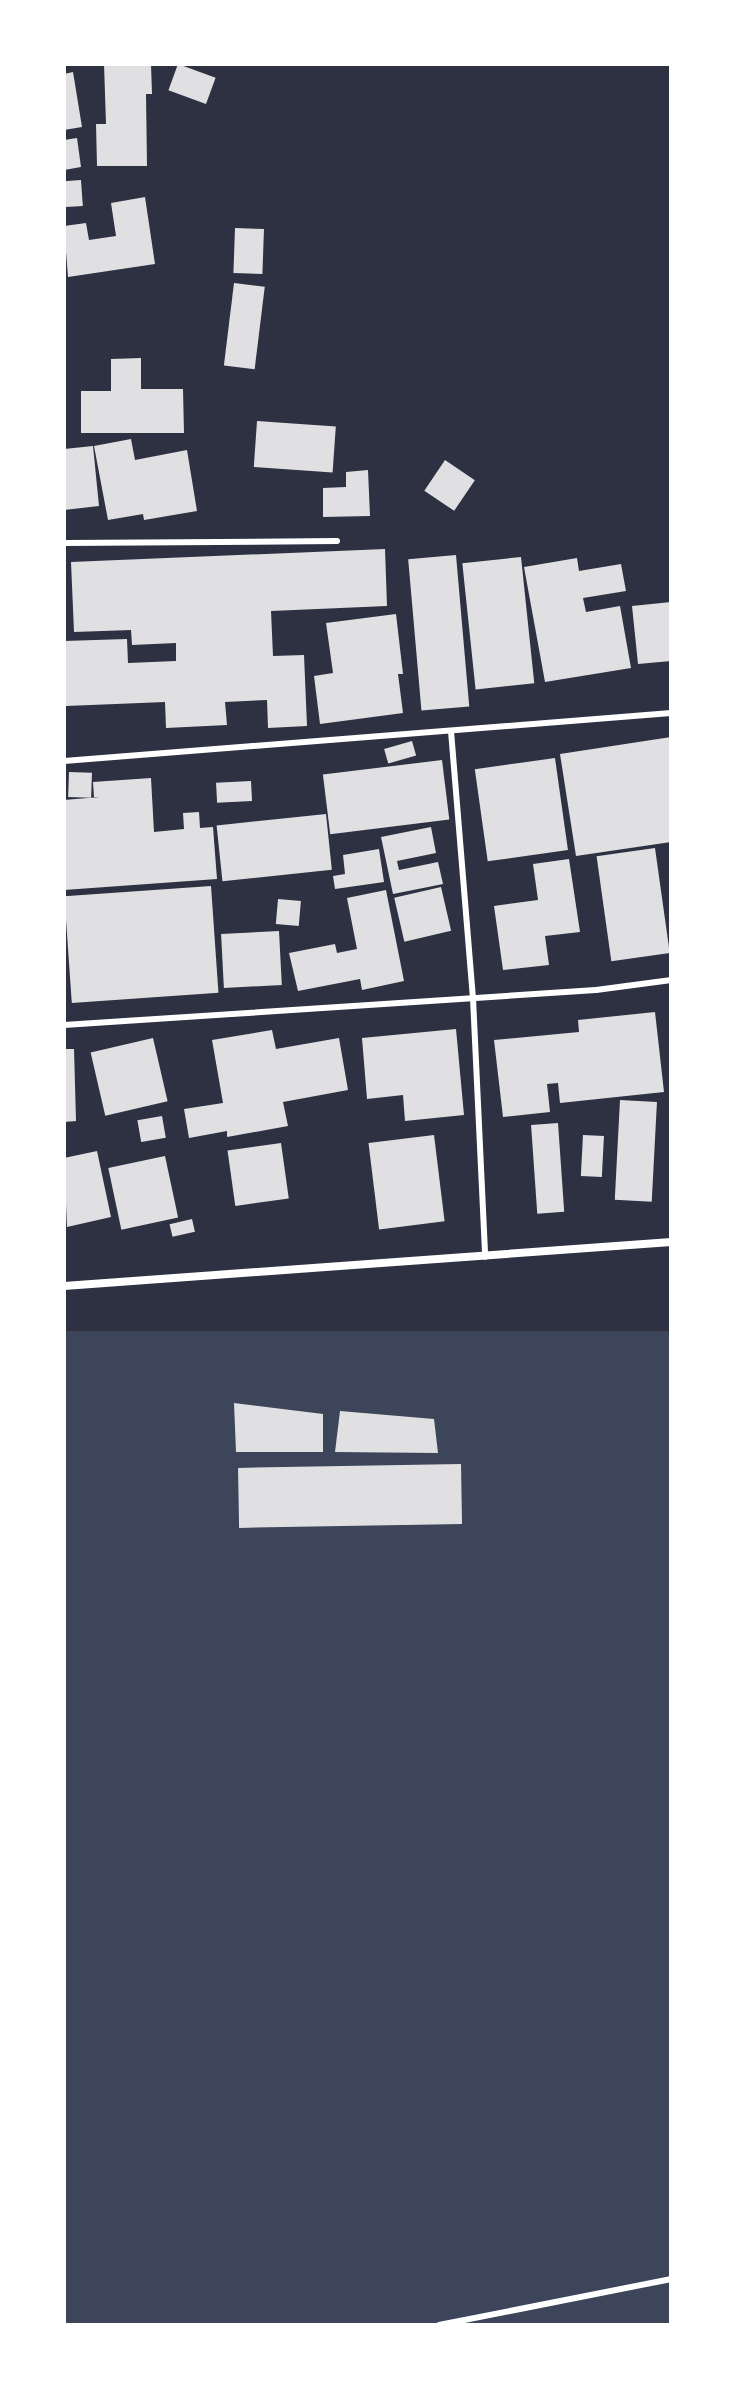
<!DOCTYPE html>
<html>
<head>
<meta charset="utf-8">
<style>
	body { margin:0 }
	#map { position:relative; width:735px; height:2389px; overflow:hidden; background:#2d3142; font-family:Mulish,sans-serif }
	div>[style] { position:absolute }
	.green>* { inset:0; background:#3c4559; transform-origin:0 0 }
	.building>* { inset:0; background:#e0e0e3; transform-origin:0 0 }
	.service>* { height:6px; margin:-3px; padding:0 3px; transform-origin:3px; border-radius:3px; background:#fff }
	.minor>* { height:8px; margin:-4px; padding:0 4px; transform-origin:4px; border-radius:4px; background:#fff }
	span { translate:-50% -50%; white-space:nowrap; text-align:center; line-height:1.15; -webkit-text-stroke:7px #fff; paint-order:stroke }
	.frame { position:absolute; inset:0; border:66px solid #fff; pointer-events:none }
</style>
</head>
<body>
<div id="map">
	<div class="green">
		<i style="left:671px;top:1331px;width:994px;height:609px;rotate:90deg"></i>
	</div>
	<div class="building">
		<i style="clip-path:polygon(104px 64px,151px 64px,152px 94px,146px 94px,147px 166px,97px 166px,96px 124px,106px 124px)"></i>
		<i style="left:178px;top:64px;width:40px;height:28px;rotate:20deg"></i>
		<i style="clip-path:polygon(73px 72px,82px 127px,64px 130px,64px 74px)"></i>
		<i style="clip-path:polygon(77px 138px,81px 167px,64px 170px,64px 140px)"></i>
		<i style="left:81px;top:180px;width:26px;height:17px;rotate:86deg"></i>
		<i style="clip-path:polygon(145px 197px,155px 264px,68px 277px,64px 226px,86px 223px,89px 240px,116px 236px,111px 203px)"></i>
		<i style="left:235px;top:228px;width:29px;height:45px;rotate:2deg"></i>
		<i style="left:234px;top:283px;width:31px;height:83px;rotate:7deg"></i>
		<i style="clip-path:polygon(141px 358px,141px 389px,183px 389px,184px 433px,81px 433px,81px 391px,111px 391px,111px 359px)"></i>
		<i style="left:257px;top:421px;width:79px;height:46px;rotate:4deg"></i>
		<i style="clip-path:polygon(131px 439px,135px 460px,187px 450px,197px 511px,144px 520px,143px 514px,108px 520px,94px 446px)"></i>
		<i style="clip-path:polygon(93px 446px,99px 506px,64px 510px,64px 449px)"></i>
		<i style="left:445px;top:460px;width:36px;height:37px;rotate:34deg"></i>
		<i style="clip-path:polygon(368px 470px,370px 516px,323px 517px,323px 488px,346px 487px,346px 472px)"></i>
		<i style="clip-path:polygon(385px 549px,387px 606px,271px 611px,273px 656px,304px 655px,307px 726px,268px 728px,267px 700px,225px 702px,227px 725px,166px 728px,165px 702px,66px 706px,64px 641px,127px 639px,128px 663px,176px 661px,176px 643px,132px 645px,131px 630px,74px 632px,71px 562px)"></i>
		<i style="left:456px;top:555px;width:152px;height:48px;rotate:85deg"></i>
		<i style="left:521px;top:557px;width:127px;height:59px;rotate:84deg"></i>
		<i style="clip-path:polygon(577px 558px,579px 571px,621px 564px,626px 591px,583px 598px,586px 612px,620px 606px,631px 668px,545px 682px,524px 567px)"></i>
		<i style="clip-path:polygon(671px 602px,671px 661px,638px 664px,632px 606px)"></i>
		<i style="clip-path:polygon(396px 614px,403px 674px,398px 674px,403px 713px,320px 724px,314px 676px,333px 673px,326px 623px)"></i>
		<i style="clip-path:polygon(671px 737px,671px 842px,576px 856px,560px 754px)"></i>
		<i style="left:412px;top:741px;width:15px;height:29px;rotate:74deg"></i>
		<i style="left:555px;top:758px;width:93px;height:81px;rotate:82deg"></i>
		<i style="left:442px;top:760px;width:60px;height:120px;rotate:83deg"></i>
		<i style="left:69px;top:772px;width:23px;height:25px;rotate:2deg"></i>
		<i style="clip-path:polygon(151px 778px,154px 832px,184px 829px,183px 813px,199px 812px,200px 828px,213px 827px,217px 879px,64px 890px,64px 800px,100px 797px,94px 797px,93px 782px)"></i>
		<i style="left:251px;top:781px;width:20px;height:35px;rotate:87deg"></i>
		<i style="left:326px;top:814px;width:56px;height:110px;rotate:84deg"></i>
		<i style="clip-path:polygon(431px 827px,436px 853px,397px 861px,399px 870px,438px 862px,443px 884px,393px 894px,381px 837px)"></i>
		<i style="left:655px;top:848px;width:106px;height:59px;rotate:82deg"></i>
		<i style="clip-path:polygon(379px 849px,384px 882px,335px 889px,333px 876px,345px 874px,343px 855px)"></i>
		<i style="clip-path:polygon(569px 859px,580px 932px,545px 936px,549px 965px,503px 970px,494px 906px,538px 900px,533px 864px)"></i>
		<i style="left:211px;top:886px;width:107px;height:147px;rotate:86deg"></i>
		<i style="left:441px;top:887px;width:45px;height:48px;rotate:77deg"></i>
		<i style="clip-path:polygon(386px 890px,404px 981px,362px 990px,360px 979px,298px 991px,289px 953px,335px 944px,337px 953px,357px 949px,347px 898px)"></i>
		<i style="left:278px;top:899px;width:23px;height:25px;rotate:5deg"></i>
		<i style="left:279px;top:931px;width:54px;height:58px;rotate:87deg"></i>
		<i style="clip-path:polygon(655px 1012px,664px 1092px,560px 1103px,558px 1083px,547px 1084px,550px 1112px,503px 1117px,494px 1040px,579px 1032px,578px 1020px)"></i>
		<i style="clip-path:polygon(456px 1029px,464px 1115px,405px 1121px,403px 1095px,367px 1099px,362px 1038px)"></i>
		<i style="clip-path:polygon(272px 1030px,276px 1049px,339px 1038px,348px 1090px,283px 1102px,288px 1126px,227px 1137px,227px 1131px,189px 1138px,184px 1109px,223px 1103px,212px 1040px)"></i>
		<i style="left:153px;top:1038px;width:65px;height:64px;rotate:77deg"></i>
		<i style="clip-path:polygon(64px 1049px,74px 1049px,76px 1121px,64px 1122px)"></i>
		<i style="left:620px;top:1100px;width:37px;height:100px;rotate:3deg"></i>
		<i style="left:162px;top:1116px;width:22px;height:25px;rotate:80deg"></i>
		<i style="left:558px;top:1123px;width:89px;height:27px;rotate:86deg"></i>
		<i style="left:434px;top:1135px;width:87px;height:66px;rotate:83deg"></i>
		<i style="left:583px;top:1135px;width:21px;height:41px;rotate:3deg"></i>
		<i style="left:281px;top:1143px;width:56px;height:54px;rotate:82deg"></i>
		<i style="clip-path:polygon(97px 1151px,111px 1217px,67px 1227px,64px 1158px)"></i>
		<i style="left:165px;top:1156px;width:63px;height:58px;rotate:78deg"></i>
		<i style="left:192px;top:1219px;width:13px;height:23px;rotate:77deg"></i>
		<i style="clip-path:polygon(234px 1403px,323px 1414px,323px 1452px,236px 1452px)"></i>
		<i style="clip-path:polygon(340px 1411px,434px 1419px,438px 1453px,335px 1452px)"></i>
		<i style="left:461px;top:1464px;width:60px;height:223px;rotate:89deg"></i>
	</div>
	<div class="service">
		<i style="left:64px;top:543px;width:273px;rotate:-0.4deg"></i>
		<i style="left:451px;top:731px;width:268px;rotate:85.3deg"></i>
		<i style="left:473px;top:998px;width:259px;rotate:87.3deg"></i>
		<i style="left:64px;top:761px;width:609px;rotate:-4.52deg"></i>
		<i style="left:64px;top:1025px;width:533px;rotate:-3.76deg"></i>
		<i style="left:596px;top:990px;width:76px;rotate:-7.6deg"></i>
		<i style="left:439px;top:2325px;width:237px;rotate:-11.2deg"></i>
	</div>
	<div class="minor">
		<i style="left:64px;top:1286px;width:609px;rotate:-4.15deg"></i>
	</div>
	<div class="frame"></div>
</div>
</body>
</html>
